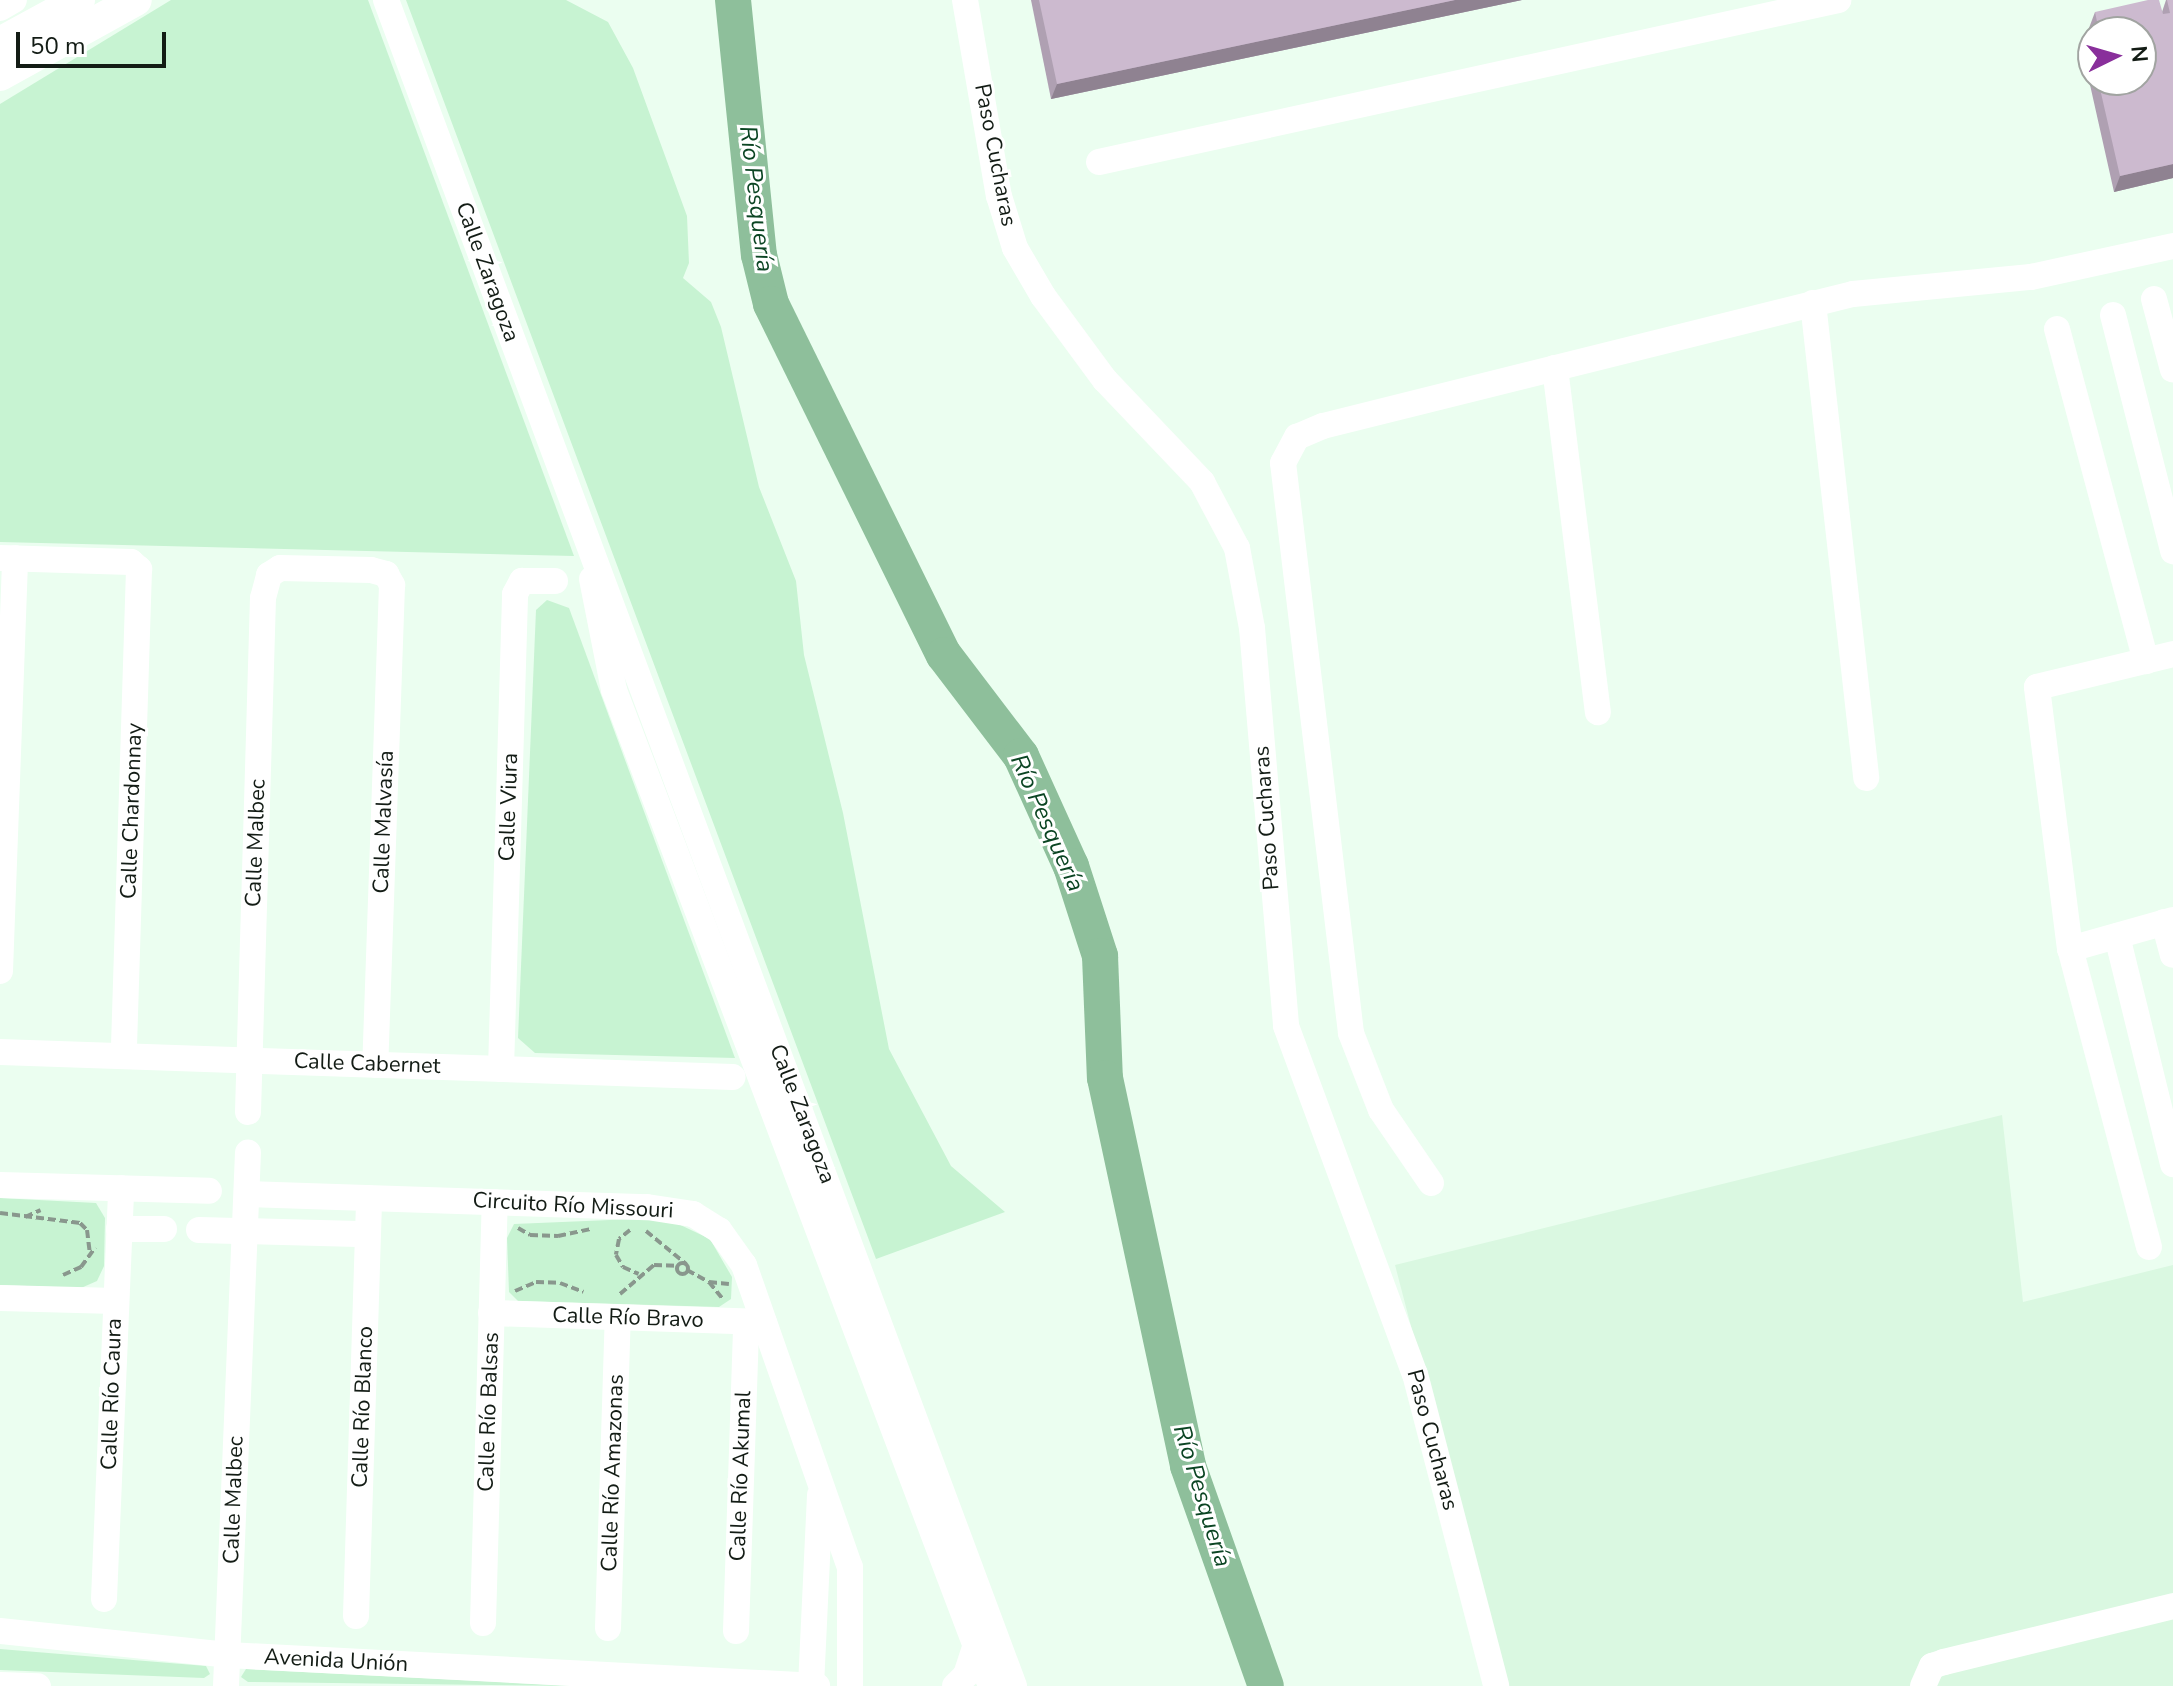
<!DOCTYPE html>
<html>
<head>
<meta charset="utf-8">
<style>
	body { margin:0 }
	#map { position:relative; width:2173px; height:1686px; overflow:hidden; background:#ebfef0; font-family:"Nunito Sans",sans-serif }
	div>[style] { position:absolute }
	.built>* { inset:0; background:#daf8e1 }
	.green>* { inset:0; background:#c7f3d2 }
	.river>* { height:36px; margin:-18px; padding:0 18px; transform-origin:18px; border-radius:18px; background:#8ebf9b }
	.path>* { height:4px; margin-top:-2px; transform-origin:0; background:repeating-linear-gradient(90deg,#89978d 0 8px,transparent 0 12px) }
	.path>.ring { margin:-2px; padding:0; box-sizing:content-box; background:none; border:4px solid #89978d; border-radius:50% }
	.minor>* { height:26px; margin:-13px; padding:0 13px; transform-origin:13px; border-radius:13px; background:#fff }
	.major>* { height:32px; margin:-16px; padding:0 16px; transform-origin:16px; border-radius:16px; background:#fff }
	.wall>* { inset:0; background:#afa0b2 }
	.shaded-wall>* { inset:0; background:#8f8291 }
	.building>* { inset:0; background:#ccbacf }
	span { translate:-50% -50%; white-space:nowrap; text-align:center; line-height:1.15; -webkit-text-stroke:6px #fff; paint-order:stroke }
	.street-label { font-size:22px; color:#131c15 }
	.water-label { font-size:24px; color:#0b4523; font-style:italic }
	.north { position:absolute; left:2077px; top:16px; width:80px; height:80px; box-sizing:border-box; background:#fff; border:2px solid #a1a4a1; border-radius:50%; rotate:85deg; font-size:22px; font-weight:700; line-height:32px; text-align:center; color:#131c15 }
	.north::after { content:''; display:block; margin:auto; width:28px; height:36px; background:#892f9b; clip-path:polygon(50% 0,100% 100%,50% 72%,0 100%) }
	.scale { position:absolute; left:16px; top:32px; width:150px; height:36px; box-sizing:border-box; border:4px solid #131c15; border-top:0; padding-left:10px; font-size:24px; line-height:28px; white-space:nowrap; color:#131c15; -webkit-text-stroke:6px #fff; paint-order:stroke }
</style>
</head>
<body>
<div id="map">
	<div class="built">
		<i style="clip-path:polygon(2002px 1115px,2023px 1302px,2173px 1265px,2173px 1686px,1505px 1686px,1395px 1265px)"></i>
	</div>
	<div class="green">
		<i style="clip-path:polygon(171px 0,368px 0,574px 556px,0 542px,0 104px)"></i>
		<i style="clip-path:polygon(406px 0,566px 0,608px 22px,633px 68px,687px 216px,689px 263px,683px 278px,711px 302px,721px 327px,759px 487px,796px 581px,804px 655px,843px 813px,889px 1049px,951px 1166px,1005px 1212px,876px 1259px)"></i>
		<i style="clip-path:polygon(547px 600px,569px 608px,735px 1058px,535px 1053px,518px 1038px,536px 610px)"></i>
		<i style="clip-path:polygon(0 1198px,96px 1203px,105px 1218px,104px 1266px,97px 1281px,81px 1288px,0 1285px)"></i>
		<i style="clip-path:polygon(634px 1219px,672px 1221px,710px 1239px,732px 1277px,731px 1299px,719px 1307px,518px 1301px,509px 1292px,507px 1238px,514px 1224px)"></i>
		<i style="clip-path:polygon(0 1649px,206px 1666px,210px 1674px,204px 1678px,0 1670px)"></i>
		<i style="clip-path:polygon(246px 1669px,576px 1686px,248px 1682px,241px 1677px)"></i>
	</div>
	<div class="river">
		<i style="left:733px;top:0;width:256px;rotate:84.2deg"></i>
		<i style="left:759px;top:255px;width:50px;rotate:76.2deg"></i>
		<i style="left:771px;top:304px;width:391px;rotate:63.8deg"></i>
		<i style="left:944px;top:655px;width:127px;rotate:52.7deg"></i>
		<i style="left:1021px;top:756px;width:121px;rotate:65.6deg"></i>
		<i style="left:1071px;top:866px;width:95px;rotate:72.1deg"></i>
		<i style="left:1100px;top:956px;width:122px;rotate:87.7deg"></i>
		<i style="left:1105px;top:1078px;width:397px;rotate:77.9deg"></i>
		<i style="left:1188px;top:1466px;width:233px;rotate:70.5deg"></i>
	</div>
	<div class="path">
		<i style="left:0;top:1213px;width:81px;rotate:7.1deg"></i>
		<i style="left:80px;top:1223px;width:10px;rotate:45deg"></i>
		<i style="left:87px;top:1230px;width:24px;rotate:83deg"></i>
		<i style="left:25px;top:1217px;width:17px;rotate:-24deg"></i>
		<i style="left:518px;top:1228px;width:14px;rotate:30deg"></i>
		<i style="left:530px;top:1235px;width:28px;rotate:2deg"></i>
		<i style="left:558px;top:1236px;width:33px;rotate:-12deg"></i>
		<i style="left:630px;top:1230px;width:14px;rotate:141deg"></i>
		<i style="left:619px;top:1239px;width:16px;rotate:101deg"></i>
		<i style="left:616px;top:1255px;width:14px;rotate:60deg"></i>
		<i style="left:623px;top:1267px;width:17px;rotate:24deg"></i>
		<i style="left:646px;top:1231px;width:52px;rotate:39.5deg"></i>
		<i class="ring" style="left:676.5px;top:1262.5px;width:7px;height:7px"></i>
		<i style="left:687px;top:1270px;width:25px;rotate:29deg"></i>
		<i style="left:709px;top:1282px;width:21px;rotate:51deg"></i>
		<i style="left:63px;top:1275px;width:20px;rotate:-24deg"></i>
		<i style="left:81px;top:1267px;width:24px;rotate:-54deg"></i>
		<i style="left:709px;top:1282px;width:20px;rotate:6deg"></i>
		<i style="left:515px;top:1291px;width:23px;rotate:-23deg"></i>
		<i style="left:536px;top:1282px;width:24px;rotate:2deg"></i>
		<i style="left:560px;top:1283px;width:25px;rotate:21deg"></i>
		<i style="left:620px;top:1294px;width:45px;rotate:-40.5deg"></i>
		<i style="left:654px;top:1265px;width:23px;rotate:2deg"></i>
	</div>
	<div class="minor">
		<i style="left:386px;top:0;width:1799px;rotate:69.57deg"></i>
		<i style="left:965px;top:0;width:199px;rotate:80.2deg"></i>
		<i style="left:999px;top:196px;width:54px;rotate:72.9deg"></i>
		<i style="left:1015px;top:248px;width:56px;rotate:59.7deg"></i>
		<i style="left:1043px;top:296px;width:104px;rotate:53.6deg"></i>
		<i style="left:1105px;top:380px;width:141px;rotate:46.4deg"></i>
		<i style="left:1202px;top:482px;width:75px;rotate:62.1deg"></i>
		<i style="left:1237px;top:548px;width:81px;rotate:79.4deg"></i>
		<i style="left:1252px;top:628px;width:399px;rotate:85.1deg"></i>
		<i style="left:1286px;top:1026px;width:371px;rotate:69.7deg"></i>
		<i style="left:1415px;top:1374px;width:322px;rotate:75.4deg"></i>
		<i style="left:0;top:8px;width:16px;rotate:-30deg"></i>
		<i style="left:1099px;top:162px;width:757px;rotate:-12.36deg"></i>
		<i style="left:2154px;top:299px;width:73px;rotate:75deg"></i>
		<i style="left:1813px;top:303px;width:478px;rotate:83.6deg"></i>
		<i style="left:2113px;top:315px;width:244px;rotate:75.7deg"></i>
		<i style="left:2057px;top:329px;width:344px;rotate:75deg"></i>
		<i style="left:1555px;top:368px;width:347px;rotate:82.9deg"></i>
		<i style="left:0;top:558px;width:131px;rotate:1.7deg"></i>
		<i style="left:131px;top:562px;width:11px;rotate:41deg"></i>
		<i style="left:139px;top:569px;width:487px;rotate:91.8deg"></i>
		<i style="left:592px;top:579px;width:113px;rotate:78.8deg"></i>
		<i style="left:614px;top:690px;width:1065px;rotate:69.27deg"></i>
		<i style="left:2164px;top:922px;width:34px;rotate:75deg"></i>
		<i style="left:2117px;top:936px;width:235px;rotate:76.2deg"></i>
		<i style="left:2070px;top:949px;width:107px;rotate:-15.7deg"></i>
		<i style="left:0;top:971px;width:413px;rotate:-87.9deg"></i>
		<i style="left:0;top:1052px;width:733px;rotate:1.95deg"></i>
		<i style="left:501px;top:1069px;width:475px;rotate:-88.3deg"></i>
		<i style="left:515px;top:594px;width:15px;rotate:-62deg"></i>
		<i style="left:522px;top:581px;width:33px"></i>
		<i style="left:248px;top:1112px;width:514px;rotate:-88.33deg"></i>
		<i style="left:263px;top:598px;width:24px;rotate:-75deg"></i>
		<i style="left:269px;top:575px;width:13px;rotate:-32deg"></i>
		<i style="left:280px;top:568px;width:91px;rotate:1.3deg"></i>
		<i style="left:371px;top:570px;width:16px;rotate:15deg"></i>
		<i style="left:386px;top:574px;width:13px;rotate:61deg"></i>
		<i style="left:392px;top:585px;width:480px;rotate:92deg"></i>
		<i style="left:1431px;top:1183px;width:88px;rotate:-124.4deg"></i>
		<i style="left:1381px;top:1110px;width:83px;rotate:-111.3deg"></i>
		<i style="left:1351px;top:1033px;width:574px;rotate:-96.8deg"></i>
		<i style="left:1283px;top:463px;width:30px;rotate:-62deg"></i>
		<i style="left:1297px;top:437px;width:28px;rotate:-23deg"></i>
		<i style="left:1323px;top:426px;width:546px;rotate:-13.99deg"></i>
		<i style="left:1853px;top:294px;width:179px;rotate:-5.5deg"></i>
		<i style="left:2031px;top:277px;width:145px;rotate:-12.3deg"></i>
		<i style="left:0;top:1185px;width:209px;rotate:1.6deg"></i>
		<i style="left:247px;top:1194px;width:400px;rotate:1.9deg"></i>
		<i style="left:647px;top:1207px;width:47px;rotate:8.7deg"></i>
		<i style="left:693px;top:1214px;width:31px;rotate:32deg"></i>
		<i style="left:719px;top:1230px;width:43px;rotate:54.5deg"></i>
		<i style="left:744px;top:1265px;width:320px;rotate:70.7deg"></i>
		<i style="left:850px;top:1567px;width:119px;rotate:90deg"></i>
		<i style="left:119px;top:1229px;width:45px"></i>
		<i style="left:199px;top:1230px;width:169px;rotate:1.4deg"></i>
		<i style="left:2149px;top:1247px;width:308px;rotate:-104.8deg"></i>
		<i style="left:2070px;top:949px;width:264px;rotate:-97.2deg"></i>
		<i style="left:2037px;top:687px;width:140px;rotate:-13.6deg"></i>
		<i style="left:0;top:1298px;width:116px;rotate:1.5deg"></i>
		<i style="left:491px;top:1313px;width:273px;rotate:1.9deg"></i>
		<i style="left:104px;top:1599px;width:411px;rotate:-87.6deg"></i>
		<i style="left:356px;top:1616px;width:418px;rotate:-88.2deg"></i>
		<i style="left:483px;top:1623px;width:421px;rotate:-88.4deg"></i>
		<i style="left:608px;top:1628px;width:311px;rotate:-88.2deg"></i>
		<i style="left:0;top:1631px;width:229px;rotate:6deg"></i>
		<i style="left:228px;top:1655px;width:590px;rotate:3.01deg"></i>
		<i style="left:736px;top:1631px;width:309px;rotate:-88.1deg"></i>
		<i style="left:0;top:1685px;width:38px;rotate:2deg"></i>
		<i style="left:226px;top:1686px;width:534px;rotate:-87.64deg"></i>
		<i style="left:811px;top:1686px;width:191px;rotate:-87.3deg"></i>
		<i style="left:955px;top:1686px;width:16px;rotate:-45deg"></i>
		<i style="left:966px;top:1675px;width:29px;rotate:-72deg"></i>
		<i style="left:1923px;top:1686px;width:22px;rotate:-66deg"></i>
		<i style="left:1932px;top:1666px;width:13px;rotate:-18deg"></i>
		<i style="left:1944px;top:1662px;width:236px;rotate:-13.7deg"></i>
	</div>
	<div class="major">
		<i style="left:0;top:43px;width:90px;rotate:-28.6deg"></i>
		<i style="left:0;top:75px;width:155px;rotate:-28.9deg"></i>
	</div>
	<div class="wall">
		<i style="clip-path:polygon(1031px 0,1522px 0,1051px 99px)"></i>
		<i style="clip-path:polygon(evenodd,2166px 0,2173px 0,2173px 178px,2114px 192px,2082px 49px,2088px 34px,2091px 33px,2089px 28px,2095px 12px,2162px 12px,2166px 0,2093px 32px,2141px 80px,2093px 80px,2093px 32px)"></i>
	</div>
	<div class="shaded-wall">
		<i style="clip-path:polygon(1455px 0,1522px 0,1051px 99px,1057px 84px)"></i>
		<i style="clip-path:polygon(2173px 164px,2173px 178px,2114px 192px,2120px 176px)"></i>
	</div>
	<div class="building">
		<i style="clip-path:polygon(1039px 0,1455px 0,1057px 84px)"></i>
		<i style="clip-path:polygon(2148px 0,2159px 0,2163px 14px,2170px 13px,2167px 0,2173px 0,2173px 164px,2120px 176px,2098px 80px,2141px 80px,2141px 32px,2095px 32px,2099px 31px,2095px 12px)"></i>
		<i style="clip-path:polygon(2093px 32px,2093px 57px,2088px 34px)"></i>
	</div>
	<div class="street-label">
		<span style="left:995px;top:155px;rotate:79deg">Paso Cucharas</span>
		<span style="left:487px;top:272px;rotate:70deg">Calle Zaragoza</span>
		<span style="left:509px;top:807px;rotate:-88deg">Calle Viura</span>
		<span style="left:132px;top:811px;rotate:-88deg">Calle Chardonnay</span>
		<span style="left:1267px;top:818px;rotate:-94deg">Paso Cucharas</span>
		<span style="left:384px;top:822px;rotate:-88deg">Calle Malvasía</span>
		<span style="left:256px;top:843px;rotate:-88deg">Calle Malbec</span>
		<span style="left:367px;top:1064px;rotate:2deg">Calle Cabernet</span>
		<span style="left:802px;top:1114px;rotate:69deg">Calle Zaragoza</span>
		<span style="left:573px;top:1206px;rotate:3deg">Circuito Río Missouri</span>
		<span style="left:628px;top:1318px;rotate:2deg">Calle Río Bravo</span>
		<span style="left:112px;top:1394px;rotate:-88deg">Calle Río Caura</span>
		<span style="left:363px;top:1407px;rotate:-88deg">Calle Río Blanco</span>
		<span style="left:489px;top:1412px;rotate:-88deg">Calle Río Balsas</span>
		<span style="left:1432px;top:1440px;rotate:75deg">Paso Cucharas</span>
		<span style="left:613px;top:1473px;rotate:-88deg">Calle Río Amazonas</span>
		<span style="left:741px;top:1476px;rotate:-88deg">Calle Río Akumal</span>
		<span style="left:234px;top:1500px;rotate:-88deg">Calle Malbec</span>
		<span style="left:336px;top:1661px;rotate:3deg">Avenida Unión</span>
	</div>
	<div class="water-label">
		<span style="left:756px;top:199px;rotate:83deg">Río Pesquería</span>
		<span style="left:1047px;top:823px;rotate:66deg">Río Pesquería</span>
		<span style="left:1202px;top:1496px;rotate:73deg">Río Pesquería</span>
	</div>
	<div class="north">N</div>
	<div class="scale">50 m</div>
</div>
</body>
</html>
